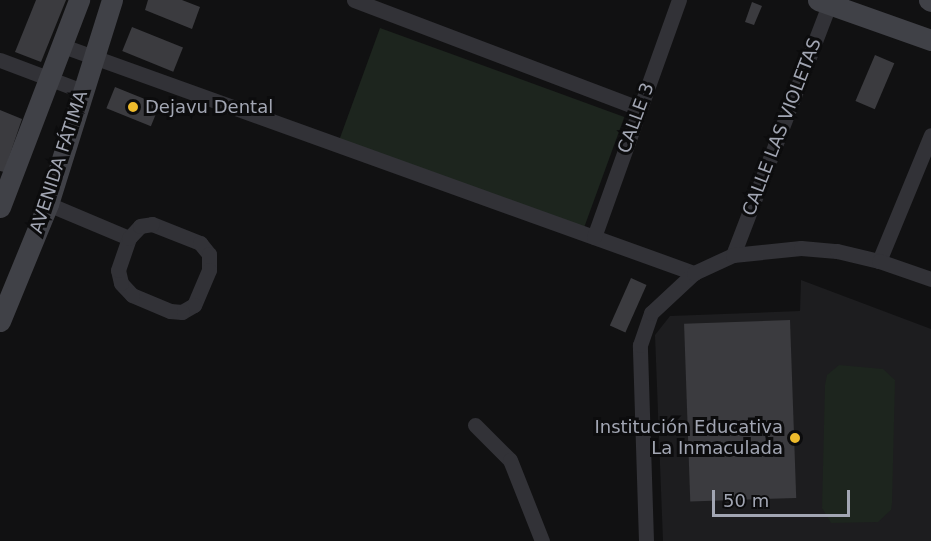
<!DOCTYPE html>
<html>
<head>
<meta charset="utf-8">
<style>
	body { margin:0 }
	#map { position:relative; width:931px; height:541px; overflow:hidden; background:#111112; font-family:"DejaVu Sans",sans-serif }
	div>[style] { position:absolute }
	.built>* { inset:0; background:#1d1d1f }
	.green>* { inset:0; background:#1d251e; transform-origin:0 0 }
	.building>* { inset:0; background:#3b3b3f; transform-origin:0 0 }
	.street>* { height:15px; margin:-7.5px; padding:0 7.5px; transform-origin:7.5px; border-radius:7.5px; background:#323237 }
	.secondary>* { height:21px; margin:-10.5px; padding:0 10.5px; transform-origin:10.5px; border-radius:10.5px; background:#404147 }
	.dots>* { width:16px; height:16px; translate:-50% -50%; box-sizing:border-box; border:3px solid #0c0c0d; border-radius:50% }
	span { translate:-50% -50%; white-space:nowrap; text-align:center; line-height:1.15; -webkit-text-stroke:6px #0c0c0d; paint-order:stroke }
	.poi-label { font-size:18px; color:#a2a6b3 }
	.left { translate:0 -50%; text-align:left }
	.right { translate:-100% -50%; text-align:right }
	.street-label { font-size:18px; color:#a2a6b3 }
	.scale { position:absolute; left:712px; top:490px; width:138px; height:27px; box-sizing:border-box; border:3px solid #a2a6b3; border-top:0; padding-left:8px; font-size:18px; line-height:21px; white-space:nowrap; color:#a2a6b3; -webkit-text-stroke:4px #0c0c0d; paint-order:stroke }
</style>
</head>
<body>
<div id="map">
	<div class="built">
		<i style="clip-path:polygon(801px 280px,931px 329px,931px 541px,663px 541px,655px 335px,670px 316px,800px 311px)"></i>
	</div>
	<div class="green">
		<i style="left:380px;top:28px;width:260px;height:120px;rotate:20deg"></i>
		<i style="clip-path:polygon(839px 365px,883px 369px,895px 380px,892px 503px,891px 510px,878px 522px,831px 523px,822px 508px,825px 385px,827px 375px)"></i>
	</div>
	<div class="building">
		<i style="clip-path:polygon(36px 0,66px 0,41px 62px,15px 52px)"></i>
		<i style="clip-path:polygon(148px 0,182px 0,200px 7px,192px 29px,145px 10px)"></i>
		<i style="clip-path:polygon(752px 2px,762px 6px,754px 25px,745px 22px)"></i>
		<i style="left:132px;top:27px;width:55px;height:26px;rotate:22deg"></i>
		<i style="left:875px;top:55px;width:21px;height:50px;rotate:23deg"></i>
		<i style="left:115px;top:87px;width:48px;height:23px;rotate:22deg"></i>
		<i style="clip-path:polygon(0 110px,22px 119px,4px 172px,0 171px)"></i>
		<i style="left:631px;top:278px;width:17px;height:52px;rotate:24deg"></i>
		<i style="left:790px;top:320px;width:178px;height:106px;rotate:88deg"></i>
	</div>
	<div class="street">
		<i style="left:354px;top:0;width:305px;rotate:20.8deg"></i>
		<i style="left:63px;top:46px;width:671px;rotate:19.79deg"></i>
		<i style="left:0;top:60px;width:88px;rotate:20.7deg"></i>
		<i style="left:48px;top:204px;width:88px;rotate:22.8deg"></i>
		<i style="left:152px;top:224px;width:52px;rotate:21.6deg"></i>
		<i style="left:200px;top:243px;width:14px;rotate:51deg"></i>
		<i style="left:209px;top:254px;width:16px;rotate:90deg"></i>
		<i style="left:209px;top:270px;width:38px;rotate:113deg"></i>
		<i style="left:194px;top:305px;width:14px;rotate:150deg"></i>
		<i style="left:182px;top:312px;width:12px;rotate:-175deg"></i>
		<i style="left:170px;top:311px;width:41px;rotate:-157.2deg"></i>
		<i style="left:132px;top:295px;width:16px;rotate:-133deg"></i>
		<i style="left:121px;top:283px;width:13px;rotate:-103deg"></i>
		<i style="left:118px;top:270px;width:34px;rotate:-71deg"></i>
		<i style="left:129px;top:238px;width:16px;rotate:-47deg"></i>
		<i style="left:140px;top:226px;width:12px;rotate:-9deg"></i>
		<i style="left:594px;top:237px;width:252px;rotate:-70.3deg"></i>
		<i style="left:733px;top:255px;width:273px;rotate:-69deg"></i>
		<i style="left:879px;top:261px;width:136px;rotate:-67.6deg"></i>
		<i style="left:475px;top:425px;width:49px;rotate:45deg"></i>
		<i style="left:510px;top:460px;width:87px;rotate:68.4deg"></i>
		<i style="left:646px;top:541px;width:196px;rotate:-91.8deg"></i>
		<i style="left:640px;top:345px;width:34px;rotate:-71deg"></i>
		<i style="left:651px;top:313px;width:59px;rotate:-42.9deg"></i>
		<i style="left:694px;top:273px;width:43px;rotate:-24.8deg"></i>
		<i style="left:733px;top:255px;width:68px;rotate:-5.9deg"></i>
		<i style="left:801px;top:248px;width:36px;rotate:5deg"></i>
		<i style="left:837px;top:251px;width:43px;rotate:13.4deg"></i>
		<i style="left:879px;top:261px;width:55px;rotate:19.1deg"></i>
	</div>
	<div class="secondary">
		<i style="left:818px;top:0;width:120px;rotate:19.5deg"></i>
		<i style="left:929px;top:0;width:2px;rotate:27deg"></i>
		<i style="left:0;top:207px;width:222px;rotate:-69.1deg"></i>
		<i style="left:0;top:321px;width:126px;rotate:-67.7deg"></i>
		<i style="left:48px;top:204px;width:214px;rotate:-72.6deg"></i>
	</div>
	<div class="dots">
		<i style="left:133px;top:107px;background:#eebb2c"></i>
		<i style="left:795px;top:438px;background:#eebb2c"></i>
	</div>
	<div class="poi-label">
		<span class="left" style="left:145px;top:107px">Dejavu Dental</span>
		<span class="right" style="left:783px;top:438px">Institución Educativa<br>La Inmaculada</span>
	</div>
	<div class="street-label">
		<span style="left:636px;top:118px;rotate:-70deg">CALLE 3</span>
		<span style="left:782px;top:127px;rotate:-69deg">CALLE LAS VIOLETAS</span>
		<span style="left:59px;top:162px;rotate:-72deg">AVENIDA FÁTIMA</span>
	</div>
	<div class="scale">50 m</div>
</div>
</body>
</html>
